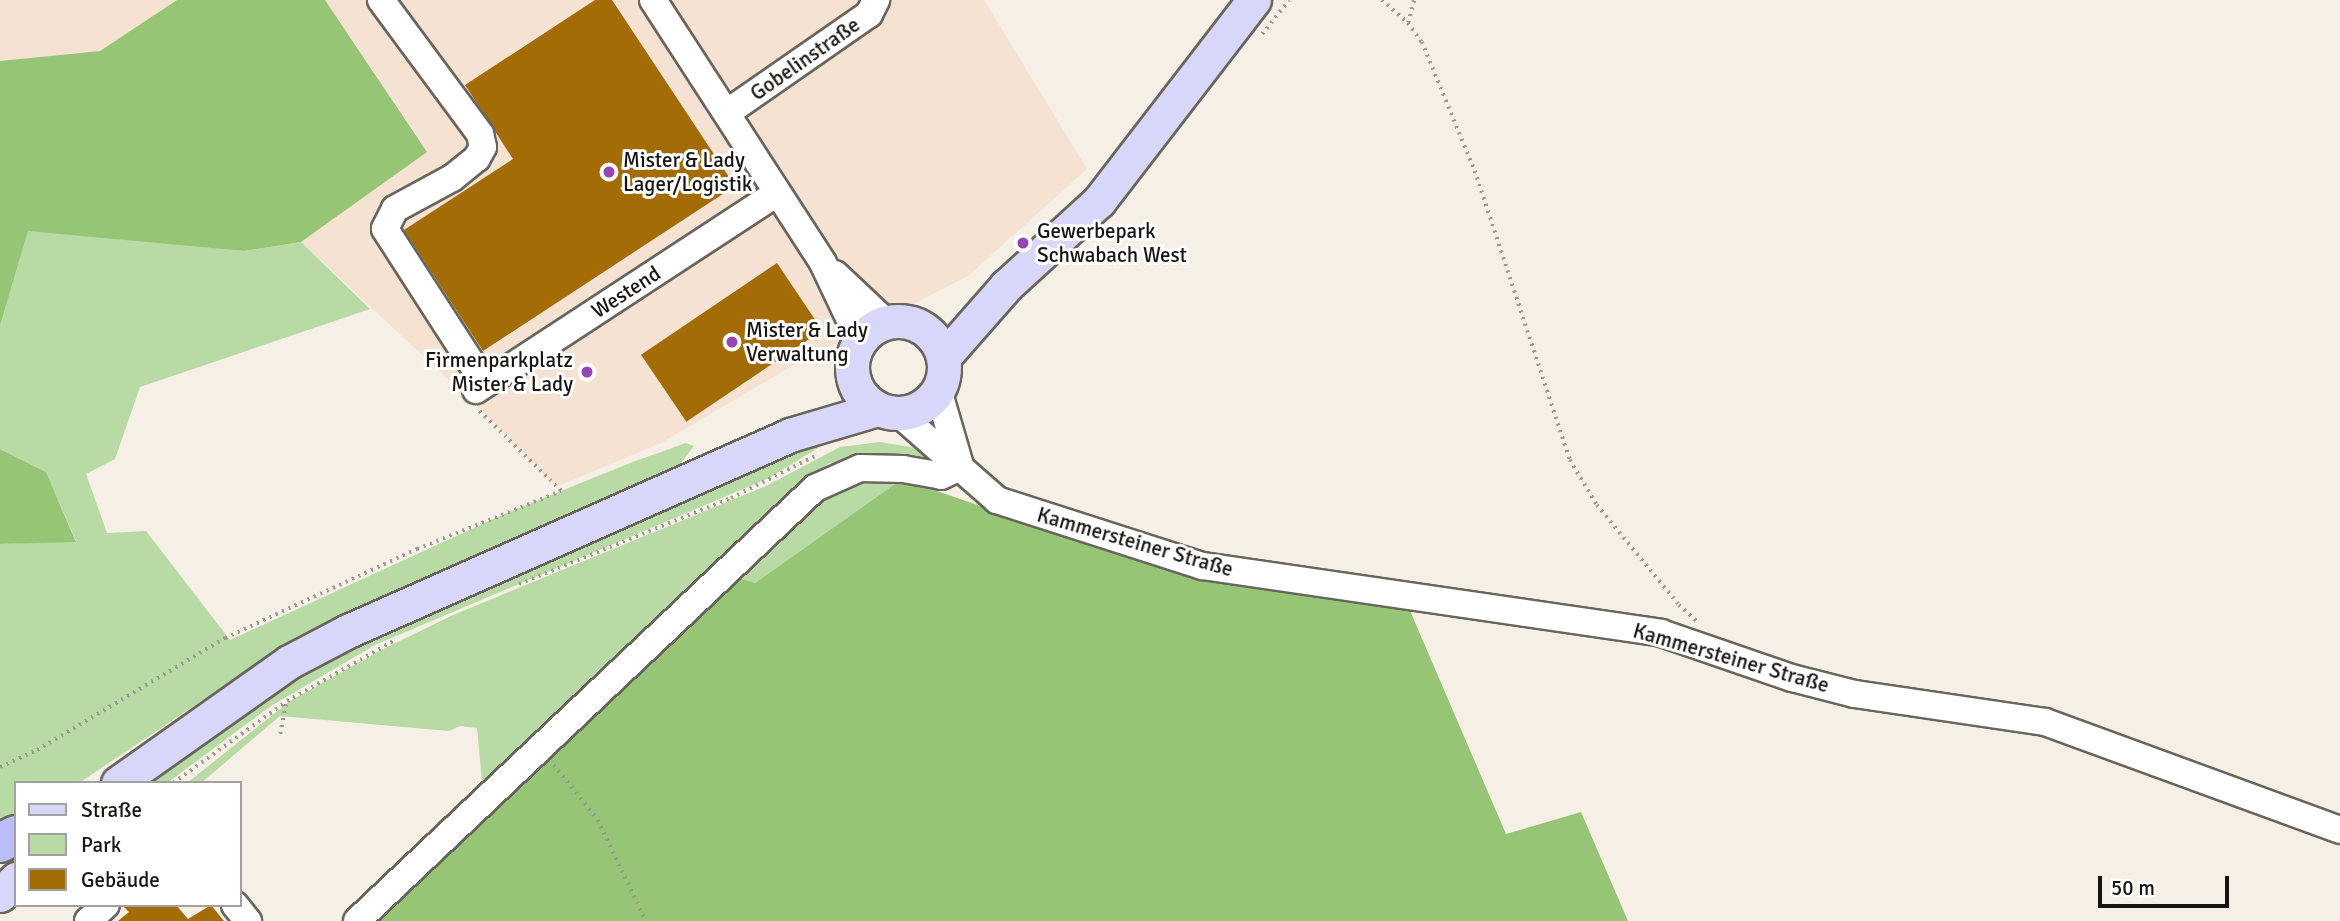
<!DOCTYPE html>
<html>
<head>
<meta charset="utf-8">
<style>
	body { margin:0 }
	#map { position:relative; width:2340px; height:921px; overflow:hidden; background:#f5efe6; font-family:Signika,sans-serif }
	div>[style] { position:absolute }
	.industrial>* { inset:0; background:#f5e2d2 }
	.green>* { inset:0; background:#b8daa4 }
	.forest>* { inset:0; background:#96c675 }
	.building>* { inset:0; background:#a36c07; transform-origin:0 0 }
	.path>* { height:3.5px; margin-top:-1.75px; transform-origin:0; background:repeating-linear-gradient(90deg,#9c9891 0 2px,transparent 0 7px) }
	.roads { filter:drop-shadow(2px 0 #69655d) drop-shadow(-2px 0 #69655d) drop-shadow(0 2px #69655d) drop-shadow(0 -2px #69655d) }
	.minor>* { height:26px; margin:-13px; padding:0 13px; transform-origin:13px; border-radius:13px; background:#fff }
	.major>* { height:33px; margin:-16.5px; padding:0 16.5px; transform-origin:16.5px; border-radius:16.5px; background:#d7d7fa }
	.major>.ring { margin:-16.5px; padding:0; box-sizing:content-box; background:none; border:33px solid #d7d7fa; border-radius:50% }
	.highway>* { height:38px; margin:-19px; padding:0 19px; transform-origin:19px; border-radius:19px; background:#bcbcf7 }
	.dots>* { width:19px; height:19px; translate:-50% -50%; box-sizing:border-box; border:4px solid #fff; border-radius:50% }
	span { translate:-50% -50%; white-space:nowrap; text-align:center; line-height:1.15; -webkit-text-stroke:6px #fff; paint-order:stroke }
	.street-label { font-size:21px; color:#171512 }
	.poi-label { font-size:21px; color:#171512 }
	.left { translate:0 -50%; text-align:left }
	.right { translate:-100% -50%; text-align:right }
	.legend { position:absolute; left:14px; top:781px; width:228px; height:126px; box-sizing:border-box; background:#fff; border:2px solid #a2a1a0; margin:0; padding:9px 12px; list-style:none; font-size:21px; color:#171512 }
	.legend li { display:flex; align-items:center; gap:14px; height:35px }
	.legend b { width:35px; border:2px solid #a2a1a0 }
	.scale { position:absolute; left:2098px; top:876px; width:131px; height:32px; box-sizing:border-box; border:4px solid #171512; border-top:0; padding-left:9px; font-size:21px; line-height:24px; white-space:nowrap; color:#171512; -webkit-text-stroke:5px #fff; paint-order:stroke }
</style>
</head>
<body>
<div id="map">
	<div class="industrial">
		<i style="clip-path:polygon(0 0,177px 0,100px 51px,0 61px)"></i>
		<i style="clip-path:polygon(325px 0,984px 0,1087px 169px,968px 276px,787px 369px,661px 443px,556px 487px,481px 410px,301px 242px,427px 151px)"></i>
	</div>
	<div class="green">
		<i style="clip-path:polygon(28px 230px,244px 251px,301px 242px,370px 309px,140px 387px,115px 459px,86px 474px,107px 533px,146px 531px,230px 640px,502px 515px,630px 463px,686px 443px,694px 446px,681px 463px,652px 485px,249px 669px,79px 783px,16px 783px,16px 821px,0 828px,0 544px,76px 541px,46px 472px,0 449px,0 326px)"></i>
		<i style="clip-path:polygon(820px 441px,826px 443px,769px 478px,375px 645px,271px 706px,167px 783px,149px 783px,307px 672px,381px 632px)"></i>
		<i style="clip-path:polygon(880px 442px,928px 450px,934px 461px,880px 456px,829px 463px,784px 499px,483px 792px,477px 728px,460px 726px,449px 731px,280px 716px,201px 783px,187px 783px,290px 701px,381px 650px,453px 615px,766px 486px,840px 447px)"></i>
		<i style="clip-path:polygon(844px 478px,902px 479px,755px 583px,736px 577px)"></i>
	</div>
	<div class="forest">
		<i style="clip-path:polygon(177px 0,325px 0,427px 152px,301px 242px,244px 251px,28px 231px,0 326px,0 61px,100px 51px)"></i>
		<i style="clip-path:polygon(0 449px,46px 472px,76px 542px,0 544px)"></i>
		<i style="clip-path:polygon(902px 479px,1073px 538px,1408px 606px,1506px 834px,1581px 812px,1628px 921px,377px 921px,736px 577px,755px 583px)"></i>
	</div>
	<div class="building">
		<i style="clip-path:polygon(595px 0,612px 0,735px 186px,483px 351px,404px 230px,513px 159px,465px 85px)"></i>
		<i style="left:777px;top:263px;width:81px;height:164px;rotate:56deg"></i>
		<i style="clip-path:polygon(122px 905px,176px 905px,188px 919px,211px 905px,224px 921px,118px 921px,129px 912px)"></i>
	</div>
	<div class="path">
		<i style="left:1382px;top:0;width:35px;rotate:41deg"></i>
		<i style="left:1408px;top:23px;width:24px;rotate:-75deg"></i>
		<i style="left:1408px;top:23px;width:24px;rotate:54deg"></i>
		<i style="left:1422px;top:42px;width:139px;rotate:67.7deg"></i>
		<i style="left:1475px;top:171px;width:304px;rotate:71.8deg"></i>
		<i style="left:1570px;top:460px;width:52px;rotate:59deg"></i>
		<i style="left:1597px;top:505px;width:129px;rotate:50.6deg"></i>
		<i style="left:1679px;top:605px;width:25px;rotate:42deg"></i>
		<i style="left:1262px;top:34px;width:43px;rotate:-51.5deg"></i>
		<i style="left:519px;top:584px;width:229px;rotate:-22.1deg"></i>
		<i style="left:731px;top:498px;width:96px;rotate:-26.6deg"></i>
		<i style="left:280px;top:734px;width:33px;rotate:-79deg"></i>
		<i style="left:554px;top:765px;width:70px;rotate:51.3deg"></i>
		<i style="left:598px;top:820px;width:112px;rotate:64.6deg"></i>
		<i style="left:0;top:767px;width:41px;rotate:-24.7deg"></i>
		<i style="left:37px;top:750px;width:219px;rotate:-30.8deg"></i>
		<i style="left:225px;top:638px;width:212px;rotate:-24.9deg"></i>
		<i style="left:417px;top:549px;width:155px;rotate:-21.9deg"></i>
		<i style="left:561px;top:491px;width:115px;rotate:-135.7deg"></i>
		<i style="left:173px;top:783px;width:140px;rotate:-35.7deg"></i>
		<i style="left:287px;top:701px;width:126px;rotate:-29.4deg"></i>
	</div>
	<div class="roads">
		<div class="minor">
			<i style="left:381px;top:0;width:167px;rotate:53.5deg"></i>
			<i style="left:480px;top:134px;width:13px;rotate:77deg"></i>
			<i style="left:483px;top:147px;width:13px;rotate:119deg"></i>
			<i style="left:477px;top:158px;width:32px;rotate:141deg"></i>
			<i style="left:452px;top:178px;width:65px;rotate:151.5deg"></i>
			<i style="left:395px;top:209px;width:22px;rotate:117deg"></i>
			<i style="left:385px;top:229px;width:184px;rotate:57.2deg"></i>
			<i style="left:653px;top:0;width:313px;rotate:57.1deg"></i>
			<i style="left:823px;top:263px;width:86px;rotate:64.6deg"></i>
			<i style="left:728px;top:112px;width:172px;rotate:-34.8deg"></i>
			<i style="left:869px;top:14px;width:16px;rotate:-63deg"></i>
			<i style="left:835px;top:274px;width:71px;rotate:43.3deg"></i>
			<i style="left:476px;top:390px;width:358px;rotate:-33.2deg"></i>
			<i style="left:938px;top:390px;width:78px;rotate:73.7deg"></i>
			<i style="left:898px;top:413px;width:132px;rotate:41.3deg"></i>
			<i style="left:997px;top:500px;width:216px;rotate:17.8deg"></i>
			<i style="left:1203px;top:566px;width:463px;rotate:8.3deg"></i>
			<i style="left:1661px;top:633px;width:139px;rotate:19deg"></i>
			<i style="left:1792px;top:678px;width:65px;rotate:14.3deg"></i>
			<i style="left:1855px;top:694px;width:192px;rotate:8.4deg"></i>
			<i style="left:2045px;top:722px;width:314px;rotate:20.1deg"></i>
			<i style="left:235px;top:905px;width:21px;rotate:51deg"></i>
			<i style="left:88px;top:921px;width:24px;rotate:-42deg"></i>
			<i style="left:357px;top:921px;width:630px;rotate:-43.39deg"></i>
			<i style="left:815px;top:488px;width:49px;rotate:-24deg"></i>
			<i style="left:860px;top:468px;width:43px;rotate:1.3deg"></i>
			<i style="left:903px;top:469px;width:39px;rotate:10deg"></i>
			<i style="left:941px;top:476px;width:21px;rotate:-25deg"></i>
		</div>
		<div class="major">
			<i class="ring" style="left:852px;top:321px;width:59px;height:59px"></i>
			<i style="left:943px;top:358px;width:96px;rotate:-48.8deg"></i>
			<i style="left:1006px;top:286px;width:126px;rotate:-42.4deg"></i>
			<i style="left:1099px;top:201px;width:254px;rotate:-52.4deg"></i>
			<i style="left:118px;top:783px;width:209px;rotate:-35.3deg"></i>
			<i style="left:289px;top:662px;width:67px;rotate:-27.7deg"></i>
			<i style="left:348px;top:631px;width:484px;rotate:-23.9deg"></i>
			<i style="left:790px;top:435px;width:92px;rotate:-16.5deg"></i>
			<i style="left:0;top:895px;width:23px;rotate:-45deg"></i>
		</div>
		<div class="highway">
			<i style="left:0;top:843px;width:18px;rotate:-27deg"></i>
		</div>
	</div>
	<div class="dots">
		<i style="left:609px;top:172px;background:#9845b4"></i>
		<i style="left:1023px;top:243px;background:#9845b4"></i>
		<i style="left:732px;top:342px;background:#9845b4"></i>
		<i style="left:587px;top:372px;background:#9845b4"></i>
	</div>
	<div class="street-label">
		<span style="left:805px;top:59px;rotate:-35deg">Gobelinstraße</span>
		<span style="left:626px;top:292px;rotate:-33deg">Westend</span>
		<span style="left:1135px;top:542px;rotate:16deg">Kammersteiner Straße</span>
		<span style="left:1731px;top:658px;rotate:16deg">Kammersteiner Straße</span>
	</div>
	<div class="poi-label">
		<span class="left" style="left:623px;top:172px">Mister &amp; Lady<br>Lager/Logistik</span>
		<span class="left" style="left:1037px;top:243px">Gewerbepark<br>Schwabach West</span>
		<span class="left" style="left:746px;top:342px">Mister &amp; Lady<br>Verwaltung</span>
		<span class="right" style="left:573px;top:372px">Firmenparkplatz<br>Mister &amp; Lady</span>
	</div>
	<ul class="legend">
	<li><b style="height:9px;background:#d7d7fa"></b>Straße</li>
	<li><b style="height:19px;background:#b8daa4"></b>Park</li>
	<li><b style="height:19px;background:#a36c07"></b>Gebäude</li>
	</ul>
	<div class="scale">50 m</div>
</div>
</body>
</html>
